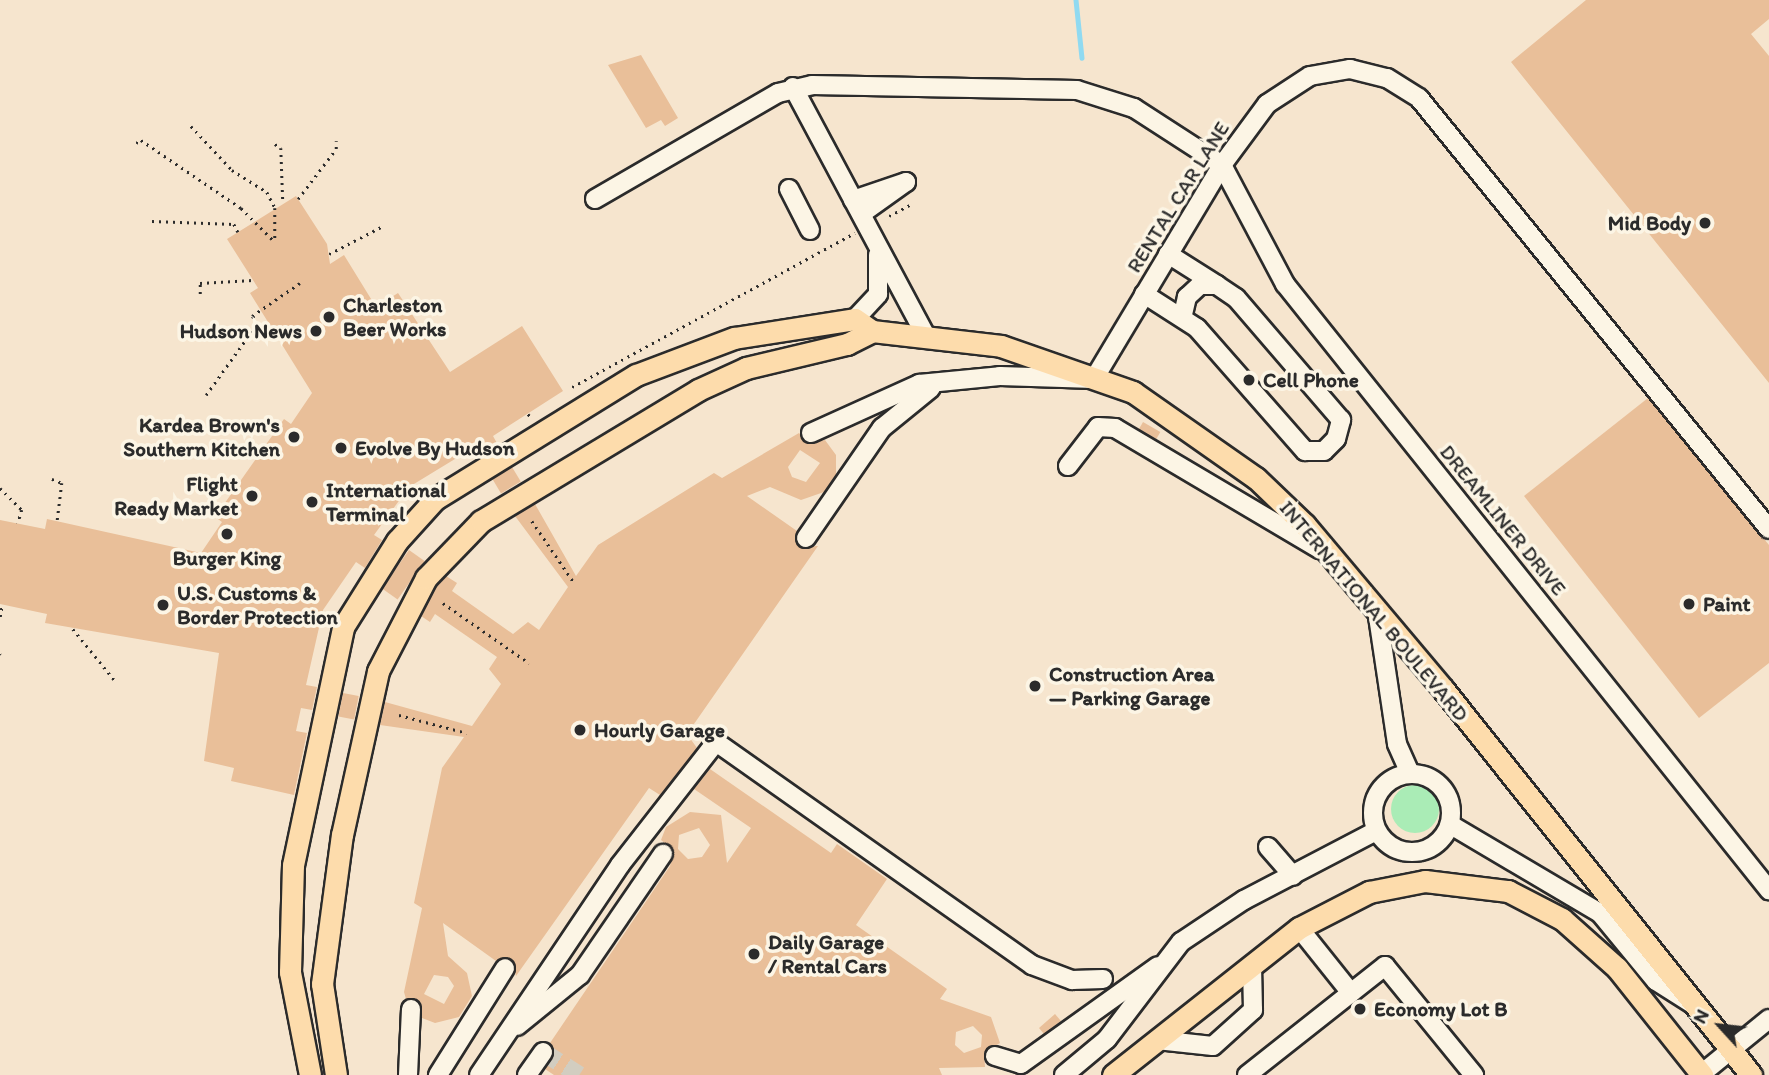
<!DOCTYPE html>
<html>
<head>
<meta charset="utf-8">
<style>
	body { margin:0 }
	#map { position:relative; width:1769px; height:1075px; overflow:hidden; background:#fcf5e5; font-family:Itim,sans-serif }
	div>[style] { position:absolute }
	.built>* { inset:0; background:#f6e5ce; transform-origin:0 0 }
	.green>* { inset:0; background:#aaecb6 }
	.round { border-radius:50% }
	.stream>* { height:4.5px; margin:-2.25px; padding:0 2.25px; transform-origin:2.25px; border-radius:2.25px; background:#90daf1 }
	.building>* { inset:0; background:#e9bf99; transform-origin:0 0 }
	.minor-tunnel>* { height:18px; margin-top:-9px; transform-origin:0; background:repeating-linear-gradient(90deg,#d2cdc0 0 18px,transparent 0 27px) }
	.path>* { height:2.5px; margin-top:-1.25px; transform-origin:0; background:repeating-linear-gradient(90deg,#2b2b2b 0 2px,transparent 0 7px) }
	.roads { filter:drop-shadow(2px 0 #2b2b2b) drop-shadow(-2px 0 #2b2b2b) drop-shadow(0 2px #2b2b2b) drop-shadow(0 -2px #2b2b2b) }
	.minor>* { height:18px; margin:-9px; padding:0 9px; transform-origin:9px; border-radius:9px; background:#fcf5e5 }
	.minor>.ring { margin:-9px; padding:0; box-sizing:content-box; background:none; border:18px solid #fcf5e5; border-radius:50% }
	.major>* { height:21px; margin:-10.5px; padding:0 10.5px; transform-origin:10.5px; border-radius:10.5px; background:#fddcac }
	.dots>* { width:19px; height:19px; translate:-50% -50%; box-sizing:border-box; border:4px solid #fcf5e5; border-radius:50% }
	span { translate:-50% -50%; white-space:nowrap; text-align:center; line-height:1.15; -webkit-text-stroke:7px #fcf5e5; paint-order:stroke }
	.street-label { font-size:21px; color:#2b2b2b }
	.poi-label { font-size:21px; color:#2b2b2b; font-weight:700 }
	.right { translate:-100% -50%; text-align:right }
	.left { translate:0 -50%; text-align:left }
	.north { position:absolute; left:1685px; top:991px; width:70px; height:70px; -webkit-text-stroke:5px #fcf5e5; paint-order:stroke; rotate:297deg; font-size:19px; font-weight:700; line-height:28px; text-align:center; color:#2b2b2b }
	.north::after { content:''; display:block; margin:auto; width:24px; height:32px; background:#2b2b2b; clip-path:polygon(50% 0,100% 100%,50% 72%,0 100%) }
</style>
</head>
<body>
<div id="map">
	<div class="built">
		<i style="left:0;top:0;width:1769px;height:1075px"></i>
	</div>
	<div class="green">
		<i class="round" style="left:1391px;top:785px;width:48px;height:48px"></i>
	</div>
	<div class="stream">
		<i style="left:1076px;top:0;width:58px;rotate:84.1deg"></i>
	</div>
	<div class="building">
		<i style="clip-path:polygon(1586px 0,1769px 0,1769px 19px,1751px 34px,1769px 56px,1769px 383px,1511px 62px)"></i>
		<i style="clip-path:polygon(641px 55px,678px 118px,665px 126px,661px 120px,646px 128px,608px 65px)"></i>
		<i style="clip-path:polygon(296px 196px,327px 244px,330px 264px,344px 255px,376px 307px,398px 293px,450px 372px,522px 326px,563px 391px,493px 436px,498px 445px,478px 457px,473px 448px,409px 487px,374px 535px,382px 540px,365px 568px,356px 562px,323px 610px,306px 685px,317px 687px,312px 710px,301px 708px,296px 731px,307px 733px,294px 795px,231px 781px,234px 768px,204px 761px,219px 653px,45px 623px,47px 614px,0 604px,0 520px,45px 529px,47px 519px,201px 553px,222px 522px,215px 517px,284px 419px,291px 424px,312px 393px,250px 293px,258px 288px,227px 239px)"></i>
		<i style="clip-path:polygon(1648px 398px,1769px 545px,1769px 663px,1699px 718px,1524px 496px)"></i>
		<i style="left:1143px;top:422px;width:20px;height:8px;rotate:30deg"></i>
		<i style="clip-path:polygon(evenodd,799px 433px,809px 444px,825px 440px,836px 455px,836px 475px,824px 492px,801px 500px,770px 487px,747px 496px,797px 531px,799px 547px,818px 546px,687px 734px,697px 748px,660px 795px,649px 788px,516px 976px,512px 959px,496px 961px,443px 923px,448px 956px,467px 973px,472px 996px,459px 1017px,435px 1023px,422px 1018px,421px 1003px,406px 999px,404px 992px,422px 908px,414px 903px,442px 768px,464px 737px,380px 725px,385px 702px,472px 726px,501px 684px,489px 669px,497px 657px,435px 614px,430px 622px,421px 616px,437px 586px,446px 576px,457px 583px,452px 591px,513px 634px,528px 622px,539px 630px,568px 587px,515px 516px,535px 504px,576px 576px,598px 545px,714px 473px,722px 478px,799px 433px,800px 450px,820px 463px,806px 482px,792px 477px,788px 467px,800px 450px,799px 433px,434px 975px,448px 977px,454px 986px,444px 1004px,424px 994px,434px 975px)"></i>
		<i style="left:512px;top:467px;width:17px;height:23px;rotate:59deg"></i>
		<i style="left:409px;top:550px;width:19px;height:47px;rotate:35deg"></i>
		<i style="left:343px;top:693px;width:16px;height:24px;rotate:11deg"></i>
		<i style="clip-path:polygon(evenodd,710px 769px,831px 853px,837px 844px,887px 879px,856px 925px,947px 989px,940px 999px,991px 1017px,1000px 1043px,984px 1052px,985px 1067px,939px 1068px,942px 1075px,554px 1075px,545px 1069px,554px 1054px,550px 1043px,670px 866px,673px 850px,661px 840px,666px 827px,690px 812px,721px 815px,727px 863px,751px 828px,694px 789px,710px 769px,699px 828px,710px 845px,702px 857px,688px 859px,678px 849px,679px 835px,699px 828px,710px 769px,973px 1026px,982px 1035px,981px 1047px,964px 1053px,955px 1045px,956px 1032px,973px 1026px)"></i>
		<i style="clip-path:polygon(1055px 1014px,1061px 1021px,1044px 1034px,1039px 1028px)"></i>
	</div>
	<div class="minor-tunnel">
		<i style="left:543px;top:1052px;width:43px;rotate:32.6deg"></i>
	</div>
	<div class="path">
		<i style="left:191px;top:126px;width:60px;rotate:47deg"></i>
		<i style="left:232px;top:170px;width:41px;rotate:32.2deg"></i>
		<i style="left:267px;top:192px;width:18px;rotate:63deg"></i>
		<i style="left:275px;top:208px;width:34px;rotate:90deg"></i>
		<i style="left:136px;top:143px;width:6px;rotate:-31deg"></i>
		<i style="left:141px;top:140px;width:121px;rotate:34.2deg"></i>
		<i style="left:241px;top:208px;width:48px;rotate:45deg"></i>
		<i style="left:275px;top:144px;width:7px;rotate:34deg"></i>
		<i style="left:281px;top:148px;width:55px;rotate:87.9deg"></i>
		<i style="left:298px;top:199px;width:63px;rotate:-52.8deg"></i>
		<i style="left:336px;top:149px;width:8px;rotate:-90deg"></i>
		<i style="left:889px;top:216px;width:26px;rotate:-28deg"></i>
		<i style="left:152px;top:221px;width:82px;rotate:2.1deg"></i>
		<i style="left:234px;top:224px;width:9px;rotate:63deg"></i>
		<i style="left:329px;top:254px;width:61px;rotate:-27.4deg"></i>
		<i style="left:200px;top:294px;width:11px;rotate:-90deg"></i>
		<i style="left:200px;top:283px;width:53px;rotate:-3.2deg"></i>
		<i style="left:572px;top:387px;width:322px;rotate:-28.6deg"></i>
		<i style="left:206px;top:395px;width:87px;rotate:-54.3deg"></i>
		<i style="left:257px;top:324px;width:9px;rotate:-122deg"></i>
		<i style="left:252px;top:316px;width:58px;rotate:-34.5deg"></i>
		<i style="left:528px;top:414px;width:3px;rotate:45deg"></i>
		<i style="left:52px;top:479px;width:11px;rotate:22deg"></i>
		<i style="left:62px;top:483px;width:39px;rotate:97deg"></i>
		<i style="left:0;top:488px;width:31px;rotate:45deg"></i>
		<i style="left:22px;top:510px;width:14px;rotate:107deg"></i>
		<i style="left:532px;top:521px;width:73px;rotate:55.7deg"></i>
		<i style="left:443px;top:603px;width:105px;rotate:34.9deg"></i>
		<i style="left:0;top:617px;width:13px;rotate:-81deg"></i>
		<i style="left:73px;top:629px;width:68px;rotate:50.9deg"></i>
		<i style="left:0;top:654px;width:1px;rotate:45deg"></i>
		<i style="left:399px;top:715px;width:70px;rotate:14.8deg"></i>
	</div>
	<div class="roads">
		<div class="minor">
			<i style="left:793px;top:87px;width:280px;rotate:61.9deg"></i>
			<i style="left:1222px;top:165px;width:135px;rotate:62.1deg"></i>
			<i style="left:1285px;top:284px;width:776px;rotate:51.39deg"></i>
			<i style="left:789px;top:189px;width:46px;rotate:62.9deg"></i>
			<i style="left:595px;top:199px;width:211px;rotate:-30.1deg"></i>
			<i style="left:778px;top:93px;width:35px;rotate:-13deg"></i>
			<i style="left:812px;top:85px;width:265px;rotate:1.1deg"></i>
			<i style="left:1077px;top:90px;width:60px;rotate:17.5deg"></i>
			<i style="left:1134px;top:108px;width:105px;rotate:32.9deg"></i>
			<i style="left:853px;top:200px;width:56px;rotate:-18.8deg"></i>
			<i style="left:906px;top:182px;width:55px;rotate:144.6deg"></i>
			<i style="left:1168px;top:254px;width:58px;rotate:32.3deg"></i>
			<i style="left:1144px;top:294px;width:63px;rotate:32.7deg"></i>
			<i style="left:1197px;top:328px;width:164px;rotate:48.7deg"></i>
			<i style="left:1305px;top:451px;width:19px"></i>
			<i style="left:1324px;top:451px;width:17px;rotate:-45deg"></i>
			<i style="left:1336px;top:439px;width:20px;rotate:-75deg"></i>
			<i style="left:1341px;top:420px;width:161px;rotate:-130.7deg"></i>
			<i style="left:1236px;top:298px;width:23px;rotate:-146deg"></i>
			<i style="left:1217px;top:285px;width:17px;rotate:180deg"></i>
			<i style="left:1200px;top:285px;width:18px;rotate:137deg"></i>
			<i style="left:1187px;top:297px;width:18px;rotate:103deg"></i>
			<i style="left:855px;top:319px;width:34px;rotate:-47deg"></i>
			<i style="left:878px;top:294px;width:39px;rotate:-90deg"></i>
			<i style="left:811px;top:433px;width:119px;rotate:-24.4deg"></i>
			<i style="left:919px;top:384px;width:81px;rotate:-5.6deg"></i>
			<i style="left:1000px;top:376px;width:94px;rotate:1.8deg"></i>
			<i style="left:1094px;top:379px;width:249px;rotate:-59.1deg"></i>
			<i style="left:1222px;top:165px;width:76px;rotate:-53.6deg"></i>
			<i style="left:1267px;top:104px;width:51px;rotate:-33.1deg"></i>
			<i style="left:1310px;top:76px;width:41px;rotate:-9.9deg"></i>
			<i style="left:1350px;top:69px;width:38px;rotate:14deg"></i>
			<i style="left:1387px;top:78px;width:38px;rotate:32deg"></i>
			<i style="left:1419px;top:98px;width:555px;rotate:50.92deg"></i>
			<i style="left:1068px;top:466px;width:49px;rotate:-52.4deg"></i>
			<i style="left:1098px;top:427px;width:17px;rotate:3deg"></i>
			<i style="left:1115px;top:428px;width:238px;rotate:30.6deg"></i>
			<i style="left:806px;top:538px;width:134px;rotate:-55.4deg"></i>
			<i style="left:882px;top:428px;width:63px;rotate:-39.2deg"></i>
			<i style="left:1377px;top:610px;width:135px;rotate:81.5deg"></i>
			<i style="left:1397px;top:744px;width:32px;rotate:66deg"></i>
			<i class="ring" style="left:1373px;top:774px;width:60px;height:60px"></i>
			<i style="left:1451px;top:825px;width:173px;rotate:30.6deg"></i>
			<i style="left:1600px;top:913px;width:88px;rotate:50.5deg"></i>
			<i style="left:1656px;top:981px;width:49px;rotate:32.4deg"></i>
			<i style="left:1268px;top:847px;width:38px;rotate:49deg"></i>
			<i style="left:1299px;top:928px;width:83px;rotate:51.3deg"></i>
			<i style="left:517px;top:1026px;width:81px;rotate:-39deg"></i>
			<i style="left:580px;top:975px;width:147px;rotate:-55.6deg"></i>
			<i style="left:1157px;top:1040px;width:56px;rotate:6.1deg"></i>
			<i style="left:1213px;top:1046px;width:54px;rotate:-42deg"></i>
			<i style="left:1253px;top:1010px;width:45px;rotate:-91.3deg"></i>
			<i style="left:995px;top:1056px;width:27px;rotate:17deg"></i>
			<i style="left:1021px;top:1064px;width:168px;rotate:-35.6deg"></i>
			<i style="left:408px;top:1075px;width:66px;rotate:-87.4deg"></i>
			<i style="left:438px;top:1075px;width:126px;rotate:-57.9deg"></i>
			<i style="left:479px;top:1075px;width:253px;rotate:-56.1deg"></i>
			<i style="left:620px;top:865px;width:156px;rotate:-52deg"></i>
			<i style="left:716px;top:742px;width:387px;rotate:35.2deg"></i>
			<i style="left:1032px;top:965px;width:43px;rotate:20.6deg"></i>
			<i style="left:1072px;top:980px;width:31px;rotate:-2deg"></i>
			<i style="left:527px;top:1075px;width:28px;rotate:-55deg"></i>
			<i style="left:1064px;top:1075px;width:56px;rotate:-39.9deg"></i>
			<i style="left:1107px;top:1039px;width:122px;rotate:-52.7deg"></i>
			<i style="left:1181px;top:942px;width:76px;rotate:-33.7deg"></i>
			<i style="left:1244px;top:900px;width:149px;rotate:-27.6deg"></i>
			<i style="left:1247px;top:1075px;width:176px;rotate:-38.3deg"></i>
			<i style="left:1385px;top:966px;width:141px;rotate:50.8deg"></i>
			<i style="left:1700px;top:1075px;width:89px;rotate:-39.1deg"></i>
		</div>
		<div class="major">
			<i style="left:310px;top:1075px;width:105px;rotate:-101deg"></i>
			<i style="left:290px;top:972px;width:107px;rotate:-88.4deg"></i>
			<i style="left:293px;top:865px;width:243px;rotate:-78.1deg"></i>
			<i style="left:343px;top:627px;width:102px;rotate:-57.9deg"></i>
			<i style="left:397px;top:541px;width:57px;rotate:-47.9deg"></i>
			<i style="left:435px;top:499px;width:236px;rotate:-31.7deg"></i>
			<i style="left:636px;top:375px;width:105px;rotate:-20.7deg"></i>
			<i style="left:734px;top:338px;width:122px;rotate:-8.9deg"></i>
			<i style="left:855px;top:319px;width:21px;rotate:35deg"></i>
			<i style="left:872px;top:331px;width:130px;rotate:6.6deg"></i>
			<i style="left:1001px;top:346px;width:140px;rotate:19.2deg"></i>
			<i style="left:1133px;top:392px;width:150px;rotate:35deg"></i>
			<i style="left:1256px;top:478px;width:68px;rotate:43.8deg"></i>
			<i style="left:1305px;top:525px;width:214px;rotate:49.9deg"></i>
			<i style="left:1443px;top:689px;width:494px;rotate:51.4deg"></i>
			<i style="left:336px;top:1075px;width:92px;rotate:-98.7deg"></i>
			<i style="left:322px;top:984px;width:150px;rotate:-82.4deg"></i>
			<i style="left:342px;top:835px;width:168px;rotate:-77.6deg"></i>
			<i style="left:378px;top:671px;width:105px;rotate:-62.7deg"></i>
			<i style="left:426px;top:578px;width:79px;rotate:-46deg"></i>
			<i style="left:481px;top:521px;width:253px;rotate:-31.1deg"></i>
			<i style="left:698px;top:390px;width:53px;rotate:-24.6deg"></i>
			<i style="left:746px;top:368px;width:104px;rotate:-13.4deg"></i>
			<i style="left:847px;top:344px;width:28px;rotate:-27deg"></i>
			<i style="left:1113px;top:1075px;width:237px;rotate:-38.3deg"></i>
			<i style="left:1299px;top:928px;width:79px;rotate:-27.2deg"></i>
			<i style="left:1369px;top:892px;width:57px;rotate:-11.1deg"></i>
			<i style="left:1425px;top:881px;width:84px;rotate:6.9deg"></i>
			<i style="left:1508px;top:891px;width:61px;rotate:27.4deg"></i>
			<i style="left:1562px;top:919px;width:74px;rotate:41.7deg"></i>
			<i style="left:1617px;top:968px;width:137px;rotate:51.5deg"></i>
		</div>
	</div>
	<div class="dots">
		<i style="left:1705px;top:223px;background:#2b2b2b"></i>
		<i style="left:329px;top:317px;background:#2b2b2b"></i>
		<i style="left:316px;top:331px;background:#2b2b2b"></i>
		<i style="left:1249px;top:380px;background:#2b2b2b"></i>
		<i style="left:294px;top:437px;background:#2b2b2b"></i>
		<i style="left:341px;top:448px;background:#2b2b2b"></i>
		<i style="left:252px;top:496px;background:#2b2b2b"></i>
		<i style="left:312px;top:502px;background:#2b2b2b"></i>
		<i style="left:227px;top:534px;background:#2b2b2b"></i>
		<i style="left:1689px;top:604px;background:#2b2b2b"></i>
		<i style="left:163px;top:605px;background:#2b2b2b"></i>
		<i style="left:1035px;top:686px;background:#2b2b2b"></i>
		<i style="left:580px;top:730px;background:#2b2b2b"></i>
		<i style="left:754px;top:954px;background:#2b2b2b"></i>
		<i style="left:1360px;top:1009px;background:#2b2b2b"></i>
	</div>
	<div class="street-label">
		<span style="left:1178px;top:197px;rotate:-58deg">RENTAL CAR LANE</span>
		<span style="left:1503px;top:520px;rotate:51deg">DREAMLINER DRIVE</span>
		<span style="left:1374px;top:611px;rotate:50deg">INTERNATIONAL BOULEVARD</span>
	</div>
	<div class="poi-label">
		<span class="right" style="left:1691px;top:223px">Mid Body</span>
		<span class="left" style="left:343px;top:317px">Charleston<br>Beer Works</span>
		<span class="right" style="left:302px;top:331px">Hudson News</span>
		<span class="left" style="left:1263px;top:380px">Cell Phone</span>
		<span class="right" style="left:280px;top:437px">Kardea Brown's<br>Southern Kitchen</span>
		<span class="left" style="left:355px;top:448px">Evolve By Hudson</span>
		<span class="right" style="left:238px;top:496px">Flight<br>Ready Market</span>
		<span class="left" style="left:326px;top:502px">International<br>Terminal</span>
		<span style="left:227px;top:558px">Burger King</span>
		<span class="left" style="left:177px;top:605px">U.S. Customs &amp;<br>Border Protection</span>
		<span class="left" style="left:1703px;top:604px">Paint</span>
		<span class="left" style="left:1049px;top:686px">Construction Area<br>— Parking Garage</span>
		<span class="left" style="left:594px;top:730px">Hourly Garage</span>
		<span class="left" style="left:768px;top:954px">Daily Garage<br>/ Rental Cars</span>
		<span class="left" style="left:1374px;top:1009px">Economy Lot B</span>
	</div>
	<div class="north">N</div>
</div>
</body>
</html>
